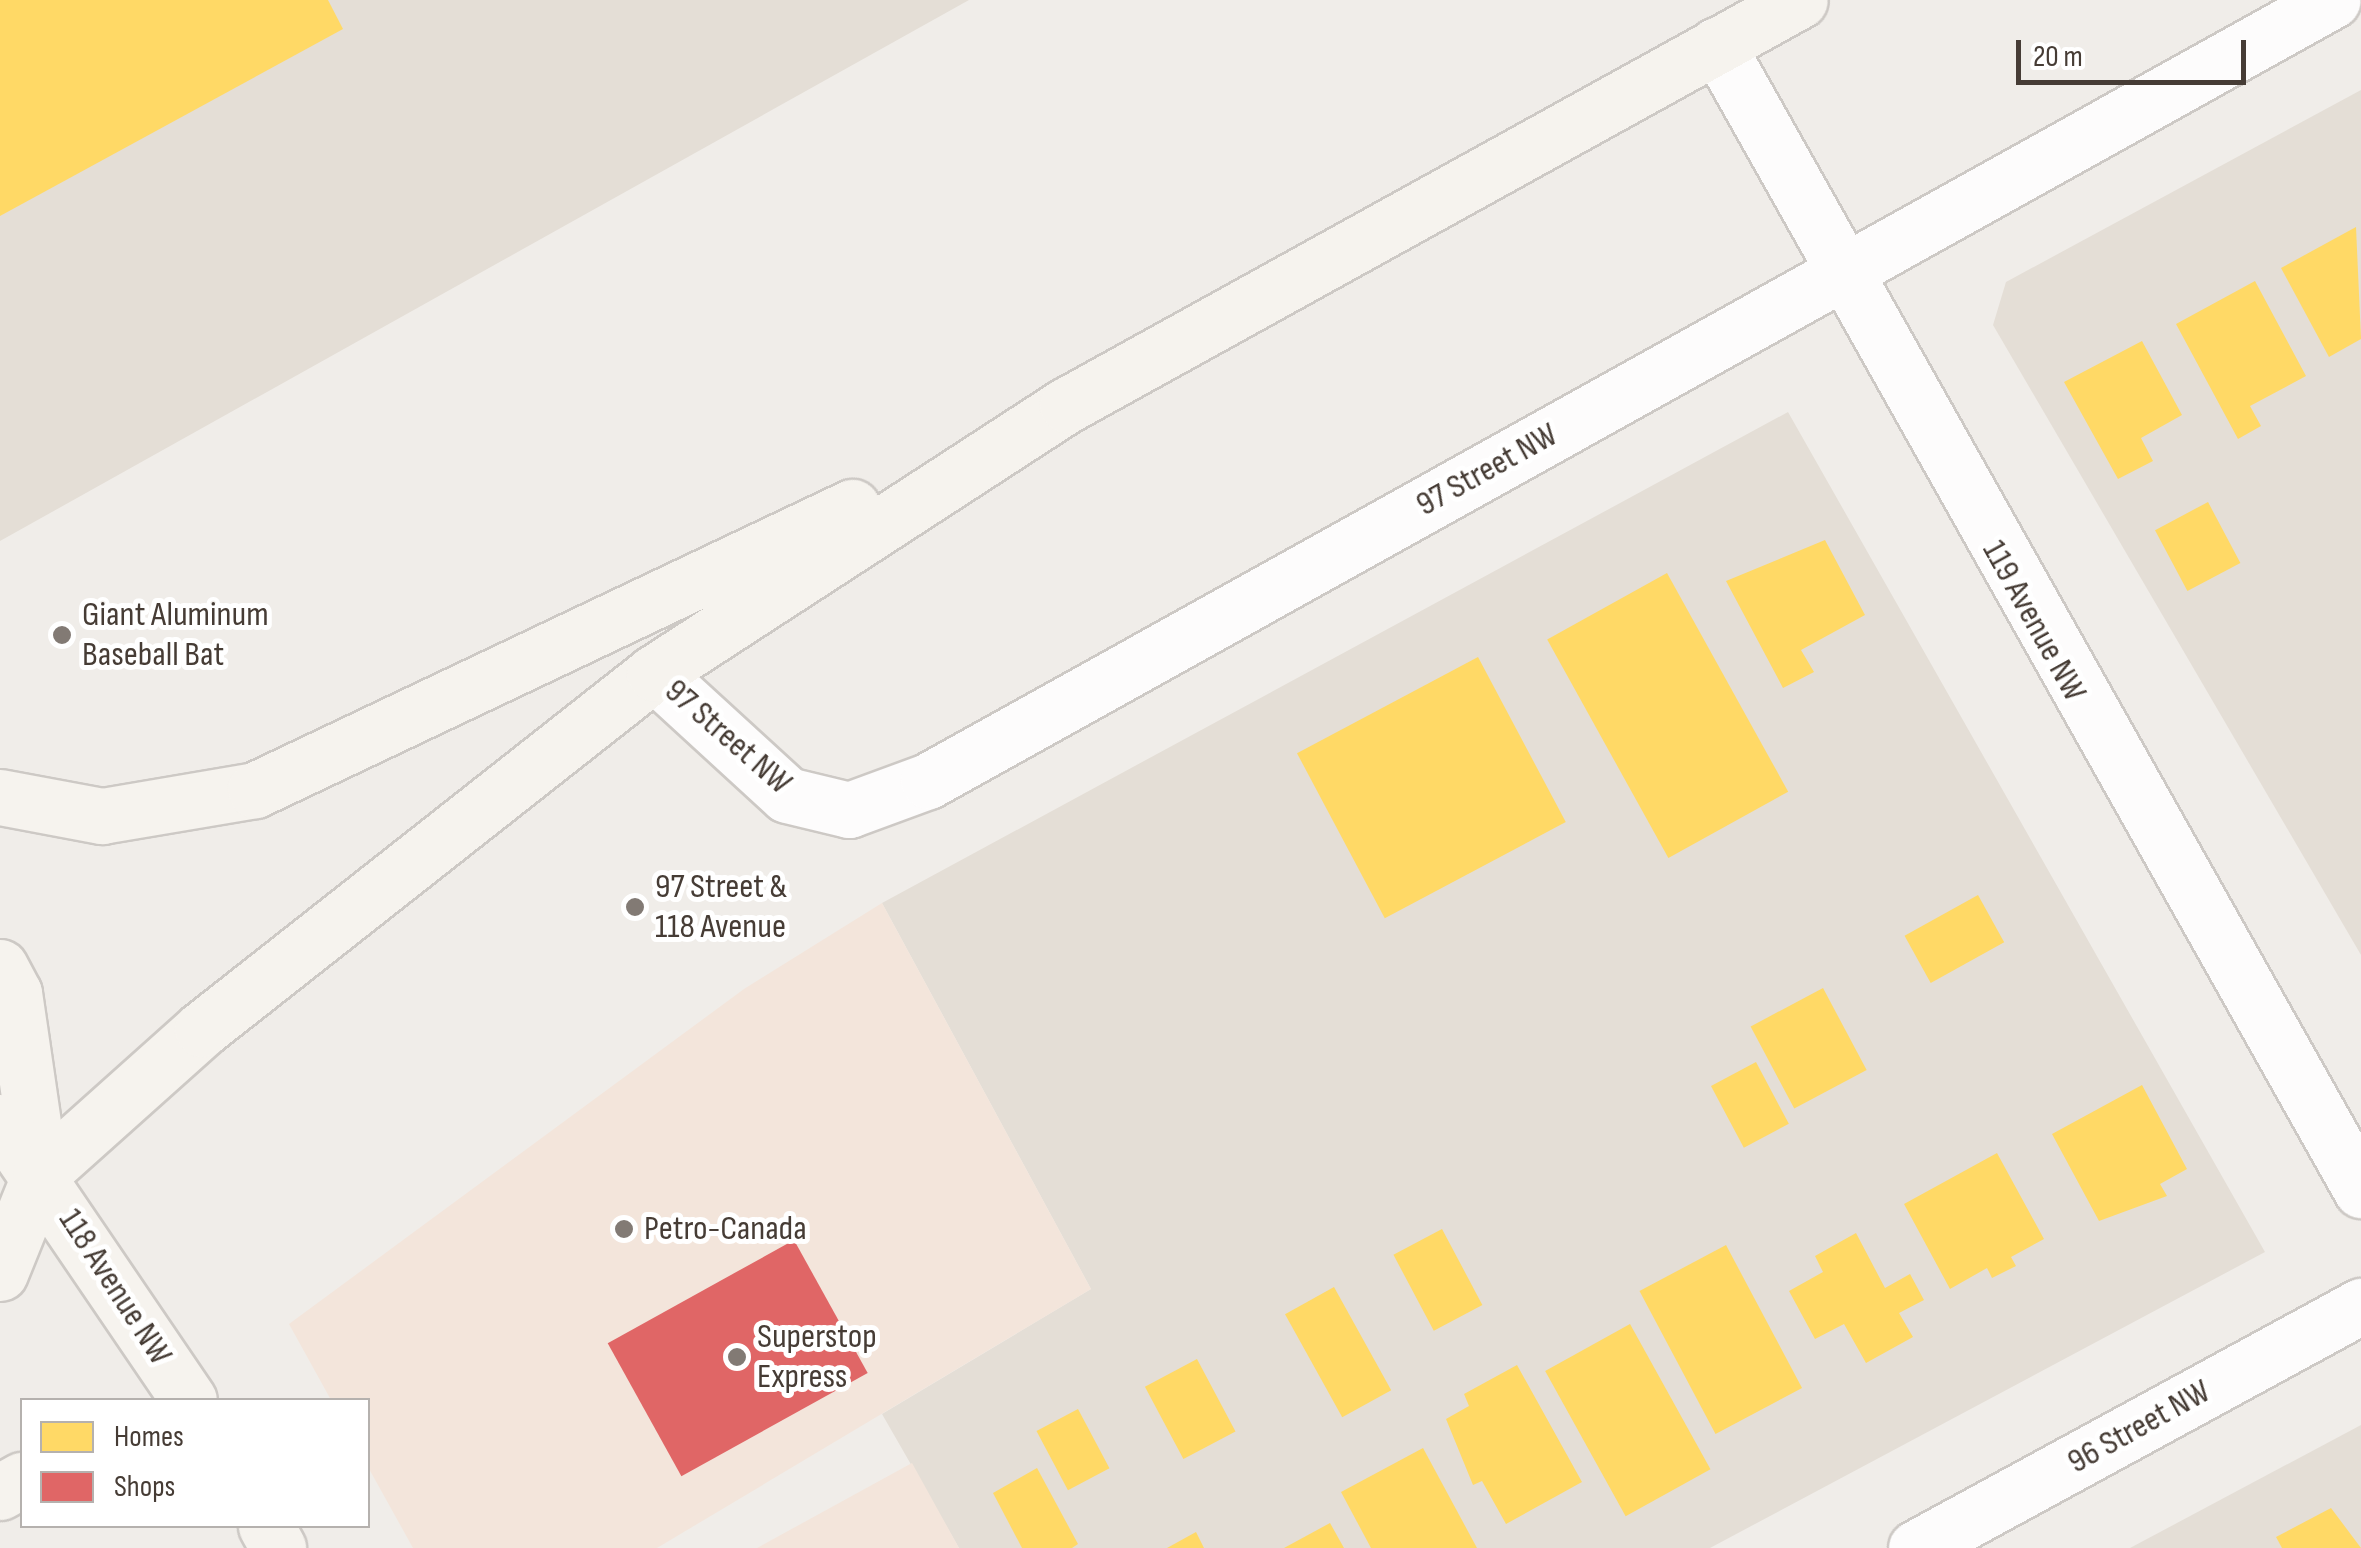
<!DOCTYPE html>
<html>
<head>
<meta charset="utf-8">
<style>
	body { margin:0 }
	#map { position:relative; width:2361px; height:1548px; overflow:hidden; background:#f0ede9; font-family:"Sofia Sans Condensed",sans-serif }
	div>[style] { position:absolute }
	.residential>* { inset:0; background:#e4ded6 }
	.commercial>* { inset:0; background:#f3e5db }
	.homes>* { inset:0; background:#ffd966; transform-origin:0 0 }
	.shops>* { inset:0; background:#e06666; transform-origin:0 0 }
	.roads { filter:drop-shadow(2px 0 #cdc9c5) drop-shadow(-2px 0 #cdc9c5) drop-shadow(0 2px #cdc9c5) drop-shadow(0 -2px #cdc9c5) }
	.street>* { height:55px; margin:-27.5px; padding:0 27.5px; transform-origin:27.5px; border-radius:27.5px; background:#fdfcfc }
	.secondary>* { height:55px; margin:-27.5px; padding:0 27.5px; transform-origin:27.5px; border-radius:27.5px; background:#f6f3ee }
	.dots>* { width:28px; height:28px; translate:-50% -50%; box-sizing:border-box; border:5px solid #fff; border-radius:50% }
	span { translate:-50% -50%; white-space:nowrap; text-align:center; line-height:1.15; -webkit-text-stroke:10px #fff; paint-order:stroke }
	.street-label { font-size:35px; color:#463c35 }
	.poi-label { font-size:35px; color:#463c35 }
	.left { translate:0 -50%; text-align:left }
	.legend { position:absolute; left:20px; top:1398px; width:350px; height:130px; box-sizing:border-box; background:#fff; border:2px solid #b5b1ae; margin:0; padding:12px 18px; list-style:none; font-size:30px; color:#463c35 }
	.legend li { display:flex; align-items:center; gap:20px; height:50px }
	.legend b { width:50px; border:2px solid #b5b1ae }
	.scale { position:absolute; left:2016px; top:40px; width:230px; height:45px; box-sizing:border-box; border:5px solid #463c35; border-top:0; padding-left:12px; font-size:30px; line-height:35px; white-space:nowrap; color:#463c35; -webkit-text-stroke:8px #fff; paint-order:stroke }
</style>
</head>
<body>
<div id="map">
	<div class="residential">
		<i style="clip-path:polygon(0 0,969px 0,0 541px)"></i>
		<i style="clip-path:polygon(2361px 90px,2361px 955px,1993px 325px,2006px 282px)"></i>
		<i style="clip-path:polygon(1788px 412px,2265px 1252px,1710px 1548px,959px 1548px,882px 1414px,1091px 1289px,882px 903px)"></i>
		<i style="clip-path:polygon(2361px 1425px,2361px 1548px,2130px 1548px)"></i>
	</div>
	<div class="commercial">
		<i style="clip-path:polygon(882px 903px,1091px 1289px,657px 1548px,413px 1548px,368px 1467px,368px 1400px,331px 1400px,289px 1324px,744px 989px)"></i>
		<i style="clip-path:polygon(912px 1463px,959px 1548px,757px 1548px)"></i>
	</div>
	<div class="homes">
		<i style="clip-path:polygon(0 0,328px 0,343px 29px,0 216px)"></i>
		<i style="clip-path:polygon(2356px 227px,2361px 339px,2329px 357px,2281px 268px)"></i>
		<i style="clip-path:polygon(2255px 281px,2306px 376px,2250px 406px,2261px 426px,2238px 439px,2176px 324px)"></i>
		<i style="clip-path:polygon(2142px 341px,2182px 415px,2141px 438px,2153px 461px,2118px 479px,2064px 382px)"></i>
		<i style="left:2208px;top:502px;width:69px;height:60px;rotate:62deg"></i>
		<i style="clip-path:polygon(1825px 540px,1865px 615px,1801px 650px,1814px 672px,1783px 688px,1726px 581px)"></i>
		<i style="left:1667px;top:573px;width:250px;height:137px;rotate:61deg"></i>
		<i style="left:1478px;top:657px;width:187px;height:205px;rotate:62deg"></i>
		<i style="left:1978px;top:895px;width:54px;height:84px;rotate:61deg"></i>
		<i style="left:1823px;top:988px;width:93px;height:82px;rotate:62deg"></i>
		<i style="left:1756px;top:1062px;width:70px;height:51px;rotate:62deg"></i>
		<i style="clip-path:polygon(2142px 1085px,2187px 1169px,2160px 1184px,2167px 1196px,2099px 1221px,2052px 1134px)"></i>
		<i style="clip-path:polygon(1997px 1153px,2044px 1239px,2011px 1257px,2016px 1266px,1992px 1278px,1987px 1268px,1950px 1289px,1904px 1204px)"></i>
		<i style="left:1442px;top:1229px;width:86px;height:55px;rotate:62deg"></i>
		<i style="clip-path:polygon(1856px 1233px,1885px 1288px,1910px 1274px,1924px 1300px,1899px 1313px,1913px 1337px,1866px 1363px,1844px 1324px,1815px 1339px,1789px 1291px,1823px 1272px,1815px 1256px)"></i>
		<i style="left:1726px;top:1245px;width:162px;height:98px;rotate:62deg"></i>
		<i style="left:1334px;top:1287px;width:118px;height:56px;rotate:61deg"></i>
		<i style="left:1630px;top:1324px;width:166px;height:97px;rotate:61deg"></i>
		<i style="left:1197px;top:1359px;width:82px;height:59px;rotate:62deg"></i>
		<i style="clip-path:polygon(1517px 1365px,1582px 1482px,1506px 1524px,1482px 1481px,1473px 1485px,1446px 1419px,1469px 1406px,1464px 1394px)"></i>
		<i style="left:1078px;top:1409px;width:67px;height:47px;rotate:62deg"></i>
		<i style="clip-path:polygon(1423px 1448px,1477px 1548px,1371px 1548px,1341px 1492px)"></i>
		<i style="clip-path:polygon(1037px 1468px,1078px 1544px,1072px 1548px,1022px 1548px,993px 1493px)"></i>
		<i style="clip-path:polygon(2331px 1508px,2361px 1548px,2282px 1548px,2276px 1537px)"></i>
		<i style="clip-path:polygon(1330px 1523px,1344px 1548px,1284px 1548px)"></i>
		<i style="clip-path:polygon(1196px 1532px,1204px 1548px,1167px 1548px)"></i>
	</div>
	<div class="shops">
		<i style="left:794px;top:1240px;width:152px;height:213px;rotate:61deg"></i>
	</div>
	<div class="roads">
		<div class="street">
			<i style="left:1717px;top:45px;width:1314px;rotate:60.64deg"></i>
			<i style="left:654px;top:673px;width:180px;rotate:42.5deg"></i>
			<i style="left:787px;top:795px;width:64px;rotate:13.6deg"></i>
			<i style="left:849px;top:810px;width:84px;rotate:-20.2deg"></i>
			<i style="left:928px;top:781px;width:1607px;rotate:-29.07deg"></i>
			<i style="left:1916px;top:1548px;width:507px;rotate:-28.54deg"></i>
		</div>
		<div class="secondary">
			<i style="left:0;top:797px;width:104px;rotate:10.6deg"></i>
			<i style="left:102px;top:816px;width:155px;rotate:-9.6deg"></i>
			<i style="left:255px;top:790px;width:661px;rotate:-25.36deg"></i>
			<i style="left:0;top:967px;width:30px;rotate:62deg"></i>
			<i style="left:14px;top:993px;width:180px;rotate:81.7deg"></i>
			<i style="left:0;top:1122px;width:336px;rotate:55.8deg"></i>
			<i style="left:0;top:1273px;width:107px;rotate:-68deg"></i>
			<i style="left:40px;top:1174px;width:217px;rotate:-41.8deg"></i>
			<i style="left:202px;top:1029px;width:575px;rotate:-38.22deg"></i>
			<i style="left:654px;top:673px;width:492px;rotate:-33deg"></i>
			<i style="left:1067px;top:405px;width:837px;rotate:-28.92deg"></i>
			<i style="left:0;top:1492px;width:25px;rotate:-29deg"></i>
			<i style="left:266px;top:1526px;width:25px;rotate:61deg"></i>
		</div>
	</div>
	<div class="dots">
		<i style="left:62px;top:635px;background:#827a74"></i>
		<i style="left:635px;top:907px;background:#827a74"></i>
		<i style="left:624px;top:1229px;background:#827a74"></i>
		<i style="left:737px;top:1357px;background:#827a74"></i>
	</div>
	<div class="street-label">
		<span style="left:1487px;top:470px;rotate:-29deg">97 Street NW</span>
		<span style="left:2034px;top:621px;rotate:61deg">119 Avenue NW</span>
		<span style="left:728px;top:737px;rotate:41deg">97 Street NW</span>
		<span style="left:115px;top:1287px;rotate:57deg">118 Avenue NW</span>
		<span style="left:2139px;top:1427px;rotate:-29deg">96 Street NW</span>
	</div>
	<div class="poi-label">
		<span class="left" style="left:82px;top:635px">Giant Aluminum<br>Baseball Bat</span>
		<span class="left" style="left:655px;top:907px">97 Street &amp;<br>118 Avenue</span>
		<span class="left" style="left:644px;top:1229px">Petro-Canada</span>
		<span class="left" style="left:757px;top:1357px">Superstop<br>Express</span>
	</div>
	<ul class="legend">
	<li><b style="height:28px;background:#ffd966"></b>Homes</li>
	<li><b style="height:28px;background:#e06666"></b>Shops</li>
	</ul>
	<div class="scale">20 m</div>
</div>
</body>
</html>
